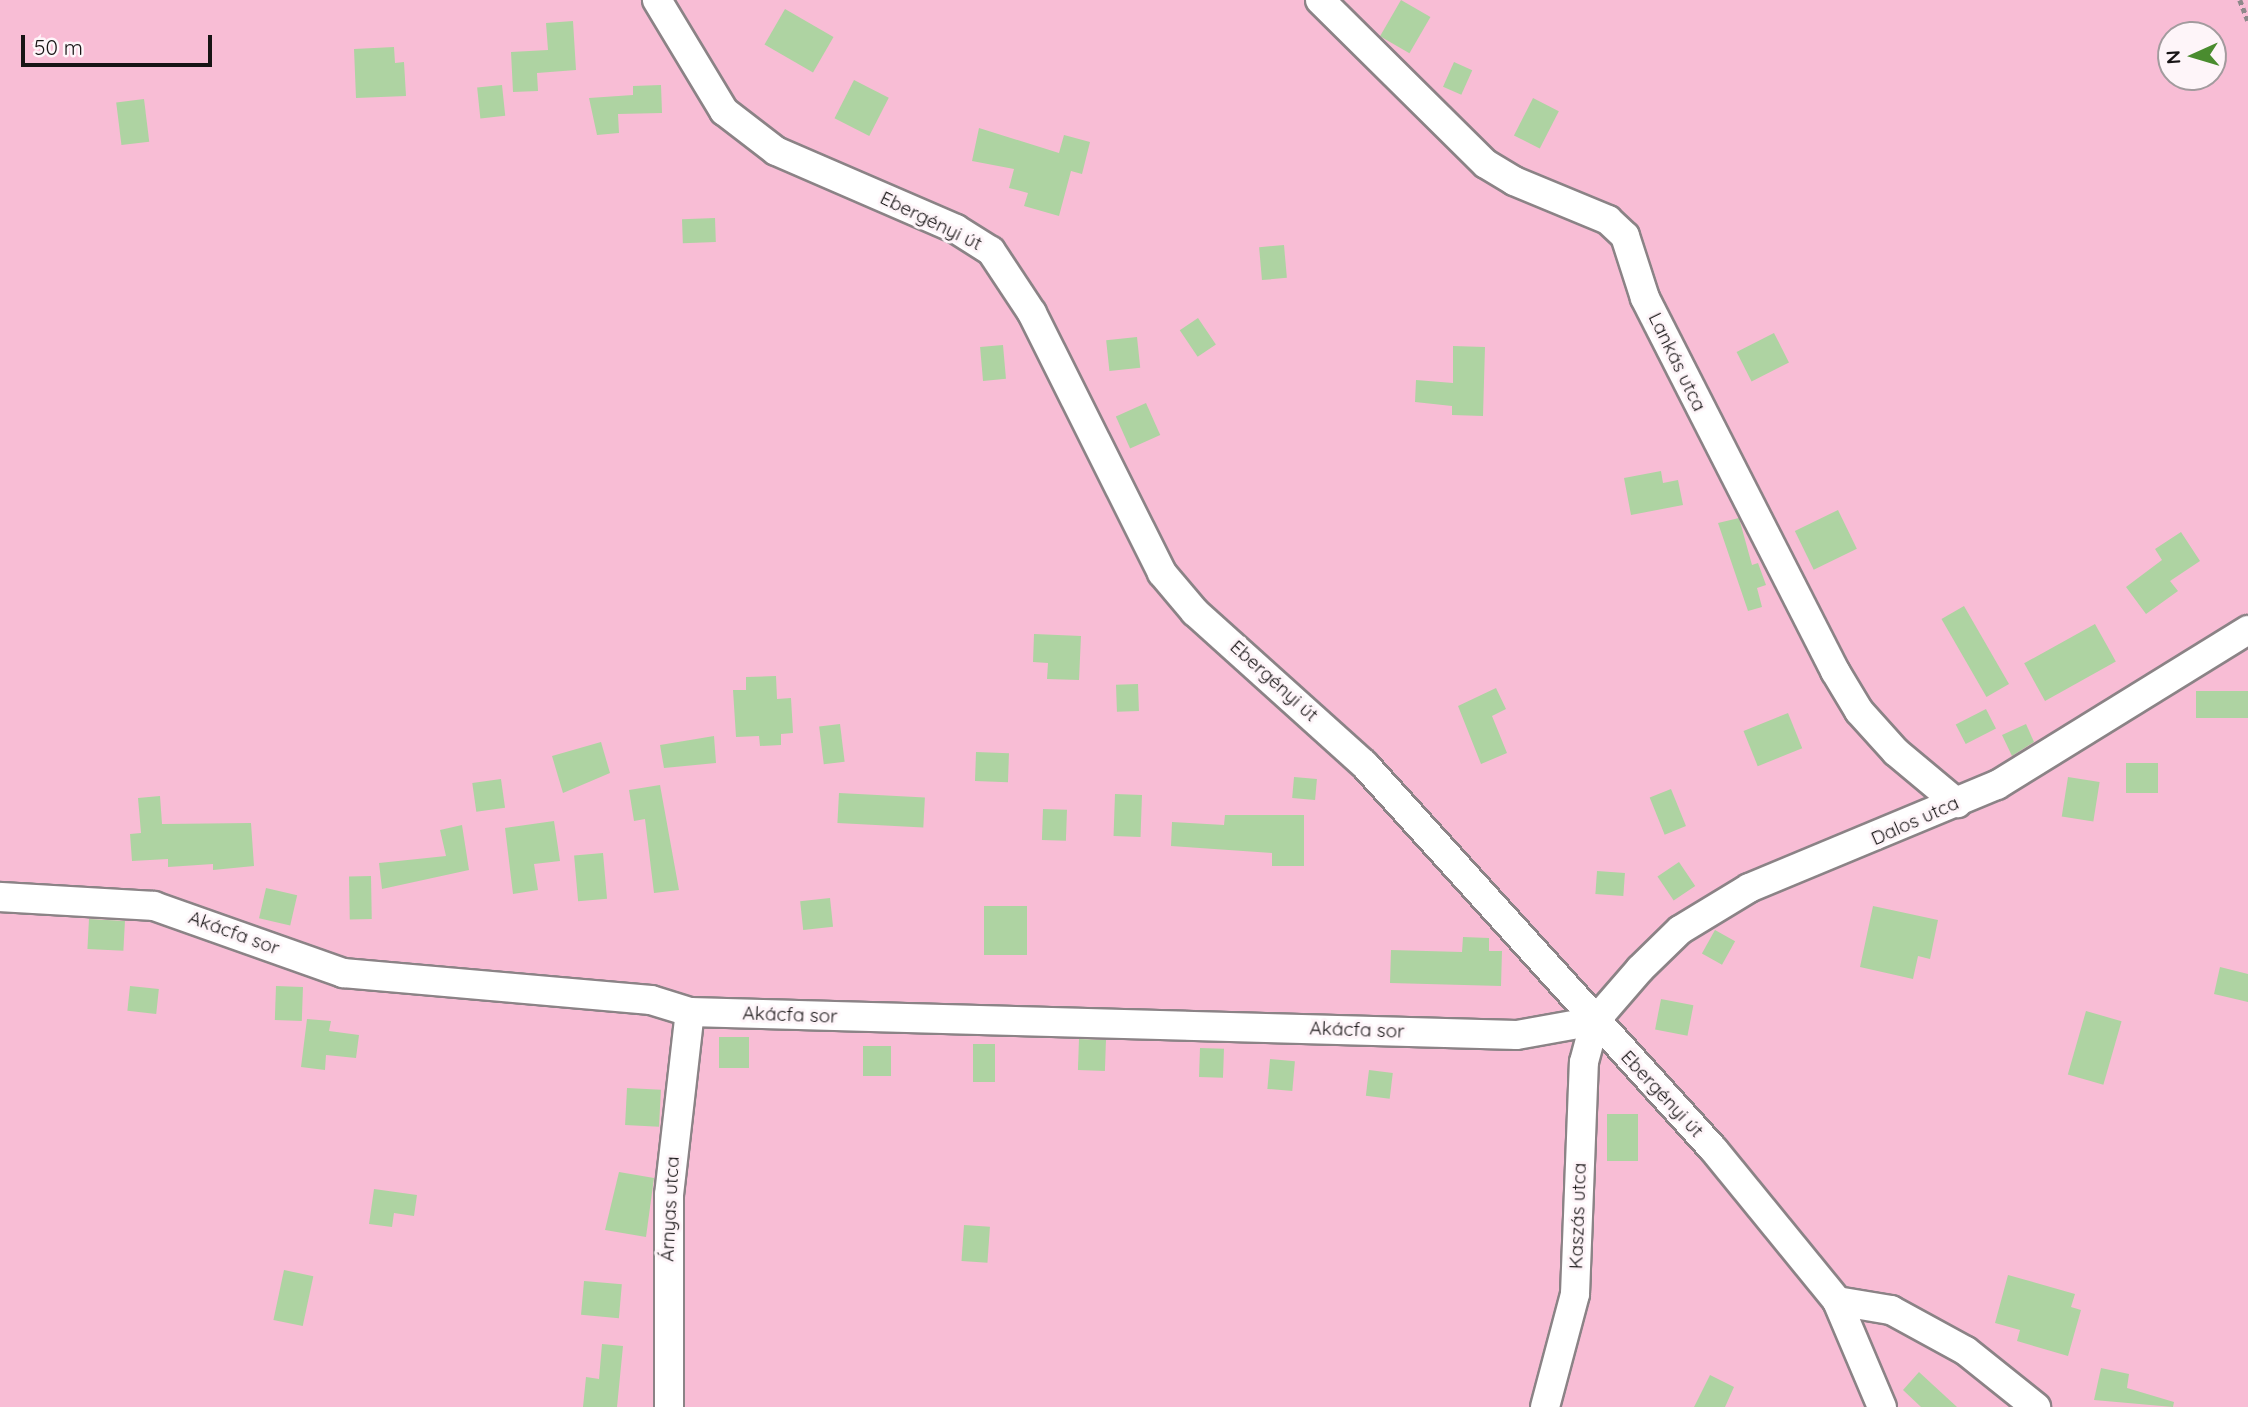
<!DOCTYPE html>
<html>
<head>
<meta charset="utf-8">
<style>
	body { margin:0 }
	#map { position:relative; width:2248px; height:1407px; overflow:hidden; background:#f1e8eb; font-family:Quicksand,sans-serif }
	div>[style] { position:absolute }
	.green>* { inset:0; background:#f8bdd5 }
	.building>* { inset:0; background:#aed3a2; transform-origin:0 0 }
	.path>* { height:4.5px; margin-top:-2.25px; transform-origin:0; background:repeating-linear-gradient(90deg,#8e888a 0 5px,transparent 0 8.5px) }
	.roads { filter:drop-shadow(2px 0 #8b8386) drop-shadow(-2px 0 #8b8386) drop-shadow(0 2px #8b8386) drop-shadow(0 -2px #8b8386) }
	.minor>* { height:28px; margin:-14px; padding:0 14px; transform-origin:14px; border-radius:14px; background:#fff }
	span { translate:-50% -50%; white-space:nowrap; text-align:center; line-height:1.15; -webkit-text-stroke:6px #fef5f9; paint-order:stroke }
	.street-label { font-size:19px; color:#171415 }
	.north { position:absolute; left:2157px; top:21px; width:70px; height:70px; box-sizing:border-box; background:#fef5f9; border:2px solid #a29b9e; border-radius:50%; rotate:266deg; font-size:19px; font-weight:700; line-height:28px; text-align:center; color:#171415 }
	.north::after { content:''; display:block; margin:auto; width:24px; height:32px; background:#4a8c2f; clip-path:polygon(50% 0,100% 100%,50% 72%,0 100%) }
	.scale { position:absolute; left:21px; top:35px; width:191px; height:32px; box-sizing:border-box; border:4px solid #171415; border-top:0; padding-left:9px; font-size:21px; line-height:24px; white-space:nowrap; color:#171415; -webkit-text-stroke:5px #fef5f9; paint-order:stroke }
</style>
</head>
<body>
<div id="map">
	<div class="green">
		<i style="clip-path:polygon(evenodd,0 0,2248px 0,2248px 1407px,0 1407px,0 0,2171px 35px,2213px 35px,2213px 77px,2171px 77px,2171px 35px)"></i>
	</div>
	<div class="building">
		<i style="left:1401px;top:0;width:34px;height:42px;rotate:30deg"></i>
		<i style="left:785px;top:9px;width:56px;height:41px;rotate:30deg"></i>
		<i style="clip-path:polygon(573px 21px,576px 70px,537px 73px,538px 91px,513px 92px,511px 52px,548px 50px,546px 23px)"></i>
		<i style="clip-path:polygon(394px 47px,395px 63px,404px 62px,406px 96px,356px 98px,354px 49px)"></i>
		<i style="left:1454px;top:62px;width:20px;height:27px;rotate:24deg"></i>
		<i style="left:854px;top:80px;width:39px;height:43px;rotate:27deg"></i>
		<i style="left:502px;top:85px;width:31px;height:25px;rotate:84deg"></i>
		<i style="clip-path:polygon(661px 85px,662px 113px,618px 114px,619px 133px,597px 135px,589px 98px,633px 95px,633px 86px)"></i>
		<i style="left:1533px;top:98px;width:29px;height:42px;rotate:27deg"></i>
		<i style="left:144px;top:99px;width:43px;height:28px;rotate:83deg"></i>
		<i style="clip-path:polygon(979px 128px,1059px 153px,1064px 135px,1090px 142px,1082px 174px,1071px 171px,1059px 216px,1024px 206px,1028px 193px,1009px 188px,1014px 169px,972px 161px)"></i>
		<i style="left:715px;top:218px;width:24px;height:33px;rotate:88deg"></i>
		<i style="left:1284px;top:245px;width:33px;height:25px;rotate:85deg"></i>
		<i style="left:1198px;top:318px;width:32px;height:22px;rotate:56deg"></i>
		<i style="left:1774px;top:333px;width:33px;height:42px;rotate:63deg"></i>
		<i style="left:1137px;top:337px;width:31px;height:31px;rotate:84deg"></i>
		<i style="left:1003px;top:345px;width:34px;height:23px;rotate:85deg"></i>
		<i style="clip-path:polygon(1453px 346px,1485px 347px,1483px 416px,1452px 415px,1452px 406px,1415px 402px,1416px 380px,1453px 383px)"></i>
		<i style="left:1146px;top:403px;width:35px;height:33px;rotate:66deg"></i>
		<i style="clip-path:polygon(1661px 471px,1663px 483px,1678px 480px,1683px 505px,1631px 515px,1624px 478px)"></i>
		<i style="left:1838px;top:510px;width:43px;height:48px;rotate:64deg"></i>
		<i style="clip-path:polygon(1739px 518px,1752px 565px,1758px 563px,1766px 585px,1757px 588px,1762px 607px,1748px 611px,1718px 523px)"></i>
		<i style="clip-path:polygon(2181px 532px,2200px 561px,2170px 581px,2178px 591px,2146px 614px,2126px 587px,2162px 560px,2155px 549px)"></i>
		<i style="left:1964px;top:606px;width:90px;height:26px;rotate:60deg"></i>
		<i style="left:2095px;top:624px;width:43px;height:81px;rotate:61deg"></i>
		<i style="clip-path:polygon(1034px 634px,1081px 636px,1079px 680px,1047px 679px,1048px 663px,1033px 662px)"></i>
		<i style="clip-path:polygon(776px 676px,777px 699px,791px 698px,793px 733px,781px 734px,781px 745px,760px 746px,759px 736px,736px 737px,733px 690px,746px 690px,746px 677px)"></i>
		<i style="left:1138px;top:684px;width:27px;height:22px;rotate:88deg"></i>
		<i style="clip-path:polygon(1496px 688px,1506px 709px,1492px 716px,1507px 753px,1481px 764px,1458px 706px)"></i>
		<i style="left:2248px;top:691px;width:27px;height:52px;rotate:90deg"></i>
		<i style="left:1986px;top:709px;width:22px;height:34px;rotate:63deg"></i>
		<i style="left:1788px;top:713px;width:38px;height:48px;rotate:68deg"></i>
		<i style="left:840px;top:724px;width:38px;height:21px;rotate:83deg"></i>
		<i style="clip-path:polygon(2026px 724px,2034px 742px,2012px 756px,2002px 735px)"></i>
		<i style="clip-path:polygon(714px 736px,716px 763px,664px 768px,660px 745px)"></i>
		<i style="clip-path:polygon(601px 742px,610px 773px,563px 793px,552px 756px)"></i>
		<i style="left:976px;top:752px;width:33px;height:29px;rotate:2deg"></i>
		<i style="left:2126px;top:763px;width:32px;height:30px"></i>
		<i style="left:1294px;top:777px;width:23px;height:21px;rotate:5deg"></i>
		<i style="left:2068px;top:777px;width:32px;height:40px;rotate:9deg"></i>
		<i style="left:501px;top:779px;width:29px;height:29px;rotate:82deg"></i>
		<i style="clip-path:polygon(660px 785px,679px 890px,654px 893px,645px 819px,634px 821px,629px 790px)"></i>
		<i style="left:1671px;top:789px;width:40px;height:23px;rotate:68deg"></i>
		<i style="left:839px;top:793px;width:86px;height:30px;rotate:3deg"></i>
		<i style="left:1115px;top:794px;width:27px;height:42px;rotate:2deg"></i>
		<i style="clip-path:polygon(160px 796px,162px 824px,251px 823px,254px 866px,213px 870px,213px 864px,168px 867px,168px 859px,132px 861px,130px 834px,141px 833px,138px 798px)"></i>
		<i style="left:1043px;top:809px;width:24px;height:31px;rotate:2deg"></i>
		<i style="clip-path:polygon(1225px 815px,1304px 815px,1304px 866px,1272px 866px,1272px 853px,1171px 846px,1172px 822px,1224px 825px)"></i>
		<i style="clip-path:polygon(554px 821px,560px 861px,534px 864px,538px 890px,513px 894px,505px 828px)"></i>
		<i style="clip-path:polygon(462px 825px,469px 870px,382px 889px,379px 863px,446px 856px,440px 830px)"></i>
		<i style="left:603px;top:853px;width:46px;height:29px;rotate:85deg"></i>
		<i style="left:1679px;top:862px;width:29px;height:26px;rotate:56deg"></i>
		<i style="left:1597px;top:871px;width:28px;height:23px;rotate:4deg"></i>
		<i style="left:371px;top:876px;width:43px;height:22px;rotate:89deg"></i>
		<i style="left:266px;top:888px;width:32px;height:31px;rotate:13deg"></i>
		<i style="left:830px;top:898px;width:29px;height:30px;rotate:84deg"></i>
		<i style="left:984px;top:906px;width:43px;height:49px"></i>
		<i style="clip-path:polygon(1873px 906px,1938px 920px,1930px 959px,1918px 956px,1913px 979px,1860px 967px)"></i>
		<i style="left:89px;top:919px;width:36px;height:30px;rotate:3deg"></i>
		<i style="left:1715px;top:930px;width:23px;height:27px;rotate:29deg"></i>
		<i style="clip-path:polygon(1463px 937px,1489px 938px,1489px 951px,1502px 951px,1501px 986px,1390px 983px,1391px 950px,1462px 952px)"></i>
		<i style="clip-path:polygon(2220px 967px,2248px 974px,2248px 1002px,2214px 994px)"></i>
		<i style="left:130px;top:986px;width:29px;height:25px;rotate:6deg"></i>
		<i style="left:276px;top:986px;width:27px;height:34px;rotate:2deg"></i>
		<i style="left:1661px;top:999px;width:33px;height:31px;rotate:11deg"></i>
		<i style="left:2086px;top:1011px;width:37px;height:66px;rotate:16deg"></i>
		<i style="clip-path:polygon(307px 1019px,331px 1021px,329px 1031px,359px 1035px,356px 1058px,326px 1055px,325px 1070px,301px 1067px)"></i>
		<i style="left:719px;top:1037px;width:30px;height:31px"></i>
		<i style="left:1079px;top:1039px;width:27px;height:31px;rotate:2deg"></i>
		<i style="left:973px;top:1044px;width:22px;height:38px"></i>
		<i style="left:863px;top:1046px;width:28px;height:30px"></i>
		<i style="left:1200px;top:1048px;width:24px;height:29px;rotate:2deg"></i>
		<i style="left:1270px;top:1059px;width:25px;height:30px;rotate:5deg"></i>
		<i style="left:1369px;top:1070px;width:24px;height:26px;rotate:7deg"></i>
		<i style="left:627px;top:1088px;width:34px;height:37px;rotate:3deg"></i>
		<i style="left:1607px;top:1114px;width:31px;height:47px"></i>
		<i style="clip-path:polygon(619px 1172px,654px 1178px,646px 1237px,605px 1230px)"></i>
		<i style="clip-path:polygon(374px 1189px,417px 1195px,414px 1216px,394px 1213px,392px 1227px,369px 1224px)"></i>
		<i style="left:964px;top:1225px;width:26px;height:36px;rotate:4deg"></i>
		<i style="left:284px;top:1270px;width:30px;height:51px;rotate:12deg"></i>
		<i style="clip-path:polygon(2008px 1275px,2075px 1294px,2071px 1307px,2081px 1310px,2068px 1356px,2017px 1341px,2020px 1330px,1995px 1323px)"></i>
		<i style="left:584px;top:1281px;width:38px;height:34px;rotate:5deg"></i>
		<i style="clip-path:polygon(602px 1344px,623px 1346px,617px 1407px,583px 1407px,586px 1377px,599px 1379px)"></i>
		<i style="clip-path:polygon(2101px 1368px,2129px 1374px,2127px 1388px,2174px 1402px,2173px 1407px,2094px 1400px)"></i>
		<i style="clip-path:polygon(1919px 1372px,1957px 1407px,1921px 1407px,1903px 1390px)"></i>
		<i style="clip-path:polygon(1710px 1375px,1734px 1387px,1725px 1407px,1694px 1407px)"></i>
	</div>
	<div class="path">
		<i style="left:2240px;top:0;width:22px;rotate:69deg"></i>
	</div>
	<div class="roads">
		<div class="minor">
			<i style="left:657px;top:0;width:130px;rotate:58.9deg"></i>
			<i style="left:724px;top:111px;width:66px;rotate:37.6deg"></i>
			<i style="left:776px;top:151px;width:196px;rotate:23.4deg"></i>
			<i style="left:956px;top:229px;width:41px;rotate:32.2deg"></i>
			<i style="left:991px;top:251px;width:74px;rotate:56.5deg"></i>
			<i style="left:1032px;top:313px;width:291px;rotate:63.4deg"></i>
			<i style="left:1162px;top:573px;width:51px;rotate:49.8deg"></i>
			<i style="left:1195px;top:612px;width:227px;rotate:42deg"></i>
			<i style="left:1364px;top:764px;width:521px;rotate:47.8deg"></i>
			<i style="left:1714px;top:1150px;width:195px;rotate:50.8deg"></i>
			<i style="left:1837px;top:1301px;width:115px;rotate:67deg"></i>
			<i style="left:1320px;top:0;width:233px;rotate:44.7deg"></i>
			<i style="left:1486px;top:164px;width:33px;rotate:31deg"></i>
			<i style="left:1514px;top:181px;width:102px;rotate:22.5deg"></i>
			<i style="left:1608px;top:220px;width:23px;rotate:43deg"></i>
			<i style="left:1625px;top:236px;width:65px;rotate:72.1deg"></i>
			<i style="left:1645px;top:298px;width:419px;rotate:63deg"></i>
			<i style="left:1835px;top:671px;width:47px;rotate:59deg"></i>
			<i style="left:1859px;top:711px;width:55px;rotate:47.9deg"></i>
			<i style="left:1896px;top:752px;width:80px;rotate:39.9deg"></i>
			<i style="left:0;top:897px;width:154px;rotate:3.3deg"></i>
			<i style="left:154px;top:906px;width:201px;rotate:19.5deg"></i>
			<i style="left:343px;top:973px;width:309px;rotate:5deg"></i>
			<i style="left:651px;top:1000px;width:41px;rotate:17.1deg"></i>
			<i style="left:690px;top:1012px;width:827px;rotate:1.59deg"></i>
			<i style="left:1517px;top:1035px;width:79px;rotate:-10.2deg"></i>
			<i style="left:1837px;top:1301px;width:55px;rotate:9.5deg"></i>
			<i style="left:1891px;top:1310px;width:85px;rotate:28.7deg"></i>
			<i style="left:1966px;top:1351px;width:90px;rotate:38.7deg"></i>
			<i style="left:669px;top:1407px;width:212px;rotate:-90deg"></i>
			<i style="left:669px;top:1195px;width:184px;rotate:-83.5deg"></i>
			<i style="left:1545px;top:1407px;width:117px;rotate:-75.1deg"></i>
			<i style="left:1575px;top:1294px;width:232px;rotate:-87.8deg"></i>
			<i style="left:1584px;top:1062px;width:42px;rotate:-75deg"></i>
			<i style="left:1595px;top:1021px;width:69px;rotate:-49.1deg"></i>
			<i style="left:1640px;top:969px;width:56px;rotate:-44.3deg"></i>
			<i style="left:1680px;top:930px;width:81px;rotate:-31.3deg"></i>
			<i style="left:1749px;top:888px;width:269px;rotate:-22.6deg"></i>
			<i style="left:1997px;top:785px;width:295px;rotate:-31.7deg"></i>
		</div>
	</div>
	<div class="street-label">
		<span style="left:931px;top:221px;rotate:26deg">Ebergényi út</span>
		<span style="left:1677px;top:362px;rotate:64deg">Lankás utca</span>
		<span style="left:1274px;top:681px;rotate:42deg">Ebergényi út</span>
		<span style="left:1915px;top:821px;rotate:-24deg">Dalos utca</span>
		<span style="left:234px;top:933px;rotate:20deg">Akácfa sor</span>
		<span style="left:790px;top:1015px;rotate:2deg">Akácfa sor</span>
		<span style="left:1357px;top:1030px;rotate:2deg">Akácfa sor</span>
		<span style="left:1662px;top:1094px;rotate:47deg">Ebergényi út</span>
		<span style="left:670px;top:1209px;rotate:-87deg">Árnyas utca</span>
		<span style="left:1578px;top:1216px;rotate:-88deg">Kaszás utca</span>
	</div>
	<div class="north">N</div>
	<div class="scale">50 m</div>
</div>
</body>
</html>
